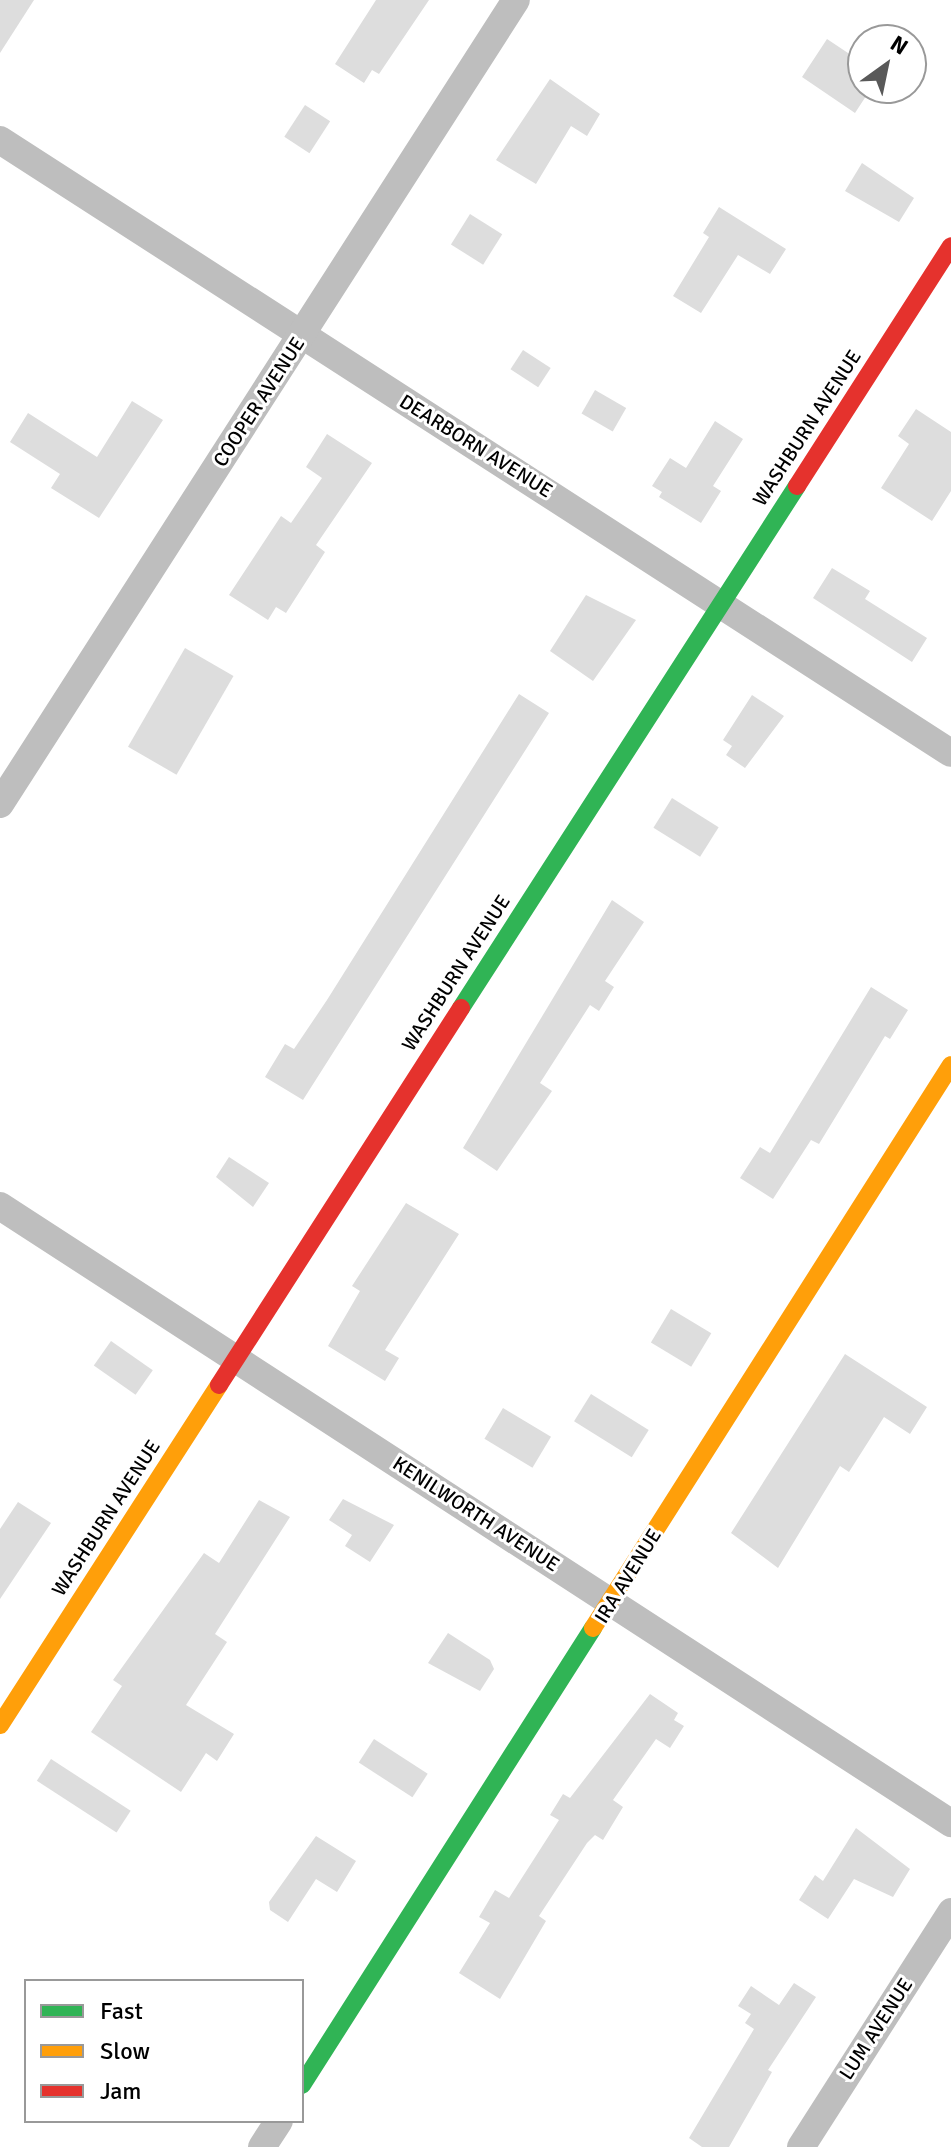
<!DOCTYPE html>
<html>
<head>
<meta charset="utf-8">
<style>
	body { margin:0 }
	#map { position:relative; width:951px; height:2147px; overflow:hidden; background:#fff; font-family:Signika,sans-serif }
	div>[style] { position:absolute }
	.building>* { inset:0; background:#ddd; transform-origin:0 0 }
	.street>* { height:28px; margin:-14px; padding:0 14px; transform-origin:14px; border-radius:14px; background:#bebebe }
	.fast>* { height:18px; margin:-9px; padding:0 9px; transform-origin:9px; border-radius:9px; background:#30b455 }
	.slow>* { height:18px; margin:-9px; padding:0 9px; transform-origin:9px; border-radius:9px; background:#ff9f0a }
	.jam>* { height:18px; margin:-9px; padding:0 9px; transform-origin:9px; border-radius:9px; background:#e5322d }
	span { translate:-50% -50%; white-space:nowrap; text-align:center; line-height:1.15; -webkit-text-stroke:6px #fff; paint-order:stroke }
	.street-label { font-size:20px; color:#000 }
	.legend { position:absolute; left:24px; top:1979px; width:280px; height:144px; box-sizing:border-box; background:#fff; border:2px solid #999; margin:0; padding:10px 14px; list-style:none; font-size:24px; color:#000 }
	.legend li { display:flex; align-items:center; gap:16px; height:40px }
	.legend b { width:40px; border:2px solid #999 }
	.north { position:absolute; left:847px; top:24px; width:80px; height:80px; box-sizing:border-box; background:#fff; border:2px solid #999; border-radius:50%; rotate:33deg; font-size:22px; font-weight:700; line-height:32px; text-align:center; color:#000 }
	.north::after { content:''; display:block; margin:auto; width:28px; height:36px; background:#595959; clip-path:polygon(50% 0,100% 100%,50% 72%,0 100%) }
</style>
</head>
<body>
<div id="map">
	<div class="building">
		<i style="clip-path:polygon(0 0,34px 0,0 53px)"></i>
		<i style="clip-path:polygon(376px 0,429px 0,379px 74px,372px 70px,364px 83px,335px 64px)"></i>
		<i style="clip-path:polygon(827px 39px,863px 63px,854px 80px,870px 90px,855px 113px,802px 77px)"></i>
		<i style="clip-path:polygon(550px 79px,600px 114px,587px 136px,571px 126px,536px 184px,496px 160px)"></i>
		<i style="left:305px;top:105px;width:30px;height:38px;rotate:33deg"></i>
		<i style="clip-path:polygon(862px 163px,914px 198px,899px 222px,845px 191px)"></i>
		<i style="clip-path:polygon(719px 207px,786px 249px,770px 274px,738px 255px,701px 313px,673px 296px,709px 237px,703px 233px)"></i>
		<i style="left:470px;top:214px;width:38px;height:36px;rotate:32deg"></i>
		<i style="left:523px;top:350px;width:33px;height:23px;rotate:33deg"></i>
		<i style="left:595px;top:390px;width:36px;height:27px;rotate:30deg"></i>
		<i style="clip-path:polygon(132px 401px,163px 420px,99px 518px,51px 488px,60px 474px,10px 442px,28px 413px,97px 457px)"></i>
		<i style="clip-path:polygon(916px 409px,951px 432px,951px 491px,932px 521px,881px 488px,909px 444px,898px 436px)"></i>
		<i style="clip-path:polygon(715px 421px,743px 439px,713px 486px,721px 491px,701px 523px,659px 497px,662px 492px,652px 486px,670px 458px,686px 468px)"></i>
		<i style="clip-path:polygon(327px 434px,372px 463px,316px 545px,325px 552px,286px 613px,276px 607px,268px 620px,229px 595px,281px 516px,291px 523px,322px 478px,306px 467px)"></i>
		<i style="clip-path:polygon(832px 568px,870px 591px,865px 599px,927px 638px,912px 662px,813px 598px)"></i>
		<i style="clip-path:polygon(586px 595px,636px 620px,593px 681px,550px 651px)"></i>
		<i style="left:185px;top:648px;width:56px;height:114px;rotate:30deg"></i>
		<i style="clip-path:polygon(519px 694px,549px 713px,303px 1100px,265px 1077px,285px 1044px,294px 1049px,327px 1000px)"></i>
		<i style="clip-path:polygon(752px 695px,784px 716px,745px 768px,726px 755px,732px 746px,723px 740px)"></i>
		<i style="left:672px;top:798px;width:55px;height:35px;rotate:32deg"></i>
		<i style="clip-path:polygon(612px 900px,644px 922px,605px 981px,614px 987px,599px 1011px,590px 1005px,540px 1083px,552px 1091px,497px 1171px,463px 1148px)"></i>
		<i style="clip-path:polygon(871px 987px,908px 1010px,890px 1039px,885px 1036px,819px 1144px,811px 1140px,773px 1199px,740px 1178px,760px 1147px,770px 1153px)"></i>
		<i style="clip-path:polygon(229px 1157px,269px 1183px,253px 1207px,216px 1177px)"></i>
		<i style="clip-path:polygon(406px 1203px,459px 1234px,385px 1350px,399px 1358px,385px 1381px,328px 1346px,360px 1291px,352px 1286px)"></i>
		<i style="left:671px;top:1309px;width:47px;height:39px;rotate:31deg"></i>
		<i style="left:111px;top:1341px;width:51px;height:30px;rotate:35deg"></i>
		<i style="clip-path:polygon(845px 1354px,927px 1407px,910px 1434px,884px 1417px,849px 1472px,840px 1466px,778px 1568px,731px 1533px)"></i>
		<i style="left:591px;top:1394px;width:68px;height:32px;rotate:32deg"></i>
		<i style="left:503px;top:1408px;width:56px;height:36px;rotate:31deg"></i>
		<i style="clip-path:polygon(343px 1499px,394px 1525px,370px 1562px,345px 1546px,352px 1535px,329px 1520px)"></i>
		<i style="clip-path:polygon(259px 1500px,290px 1517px,215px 1634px,227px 1642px,186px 1705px,234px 1734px,217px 1761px,206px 1753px,181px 1792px,91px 1732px,122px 1686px,113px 1680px,204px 1553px,219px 1563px)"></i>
		<i style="clip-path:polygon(18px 1502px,51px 1523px,0 1599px,0 1529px)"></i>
		<i style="clip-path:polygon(448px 1633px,490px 1660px,494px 1669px,480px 1691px,428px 1663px)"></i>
		<i style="clip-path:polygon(650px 1694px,678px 1713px,674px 1720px,684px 1726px,670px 1748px,656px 1739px,613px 1800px,623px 1807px,603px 1840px,595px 1835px,587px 1843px,539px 1916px,546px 1921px,500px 1999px,459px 1973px,490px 1923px,479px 1917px,495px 1890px,509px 1898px,559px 1820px,550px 1815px,563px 1794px,570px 1798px)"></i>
		<i style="left:374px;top:1739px;width:64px;height:28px;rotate:33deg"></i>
		<i style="left:51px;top:1759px;width:95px;height:26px;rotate:33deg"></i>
		<i style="clip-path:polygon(856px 1828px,910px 1869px,893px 1897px,854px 1879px,828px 1919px,799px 1900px,815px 1875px,823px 1881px)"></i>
		<i style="clip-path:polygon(316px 1836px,356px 1861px,337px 1892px,316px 1879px,288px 1922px,270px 1910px,269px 1902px)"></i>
		<i style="clip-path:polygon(794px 1983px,816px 1997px,768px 2070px,772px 2072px,729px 2147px,702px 2147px,689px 2138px,754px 2029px,745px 2023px,751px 2014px,738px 2006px,751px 1986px,779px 2005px)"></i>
	</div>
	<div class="street">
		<i style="left:0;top:140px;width:1131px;rotate:32.81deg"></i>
		<i style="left:0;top:804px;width:955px;rotate:-57.31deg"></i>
		<i style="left:0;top:1206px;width:1134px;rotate:32.98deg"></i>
		<i style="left:262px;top:2147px;width:31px;rotate:-57deg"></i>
		<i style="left:801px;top:2147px;width:279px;rotate:-57.4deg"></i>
	</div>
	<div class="fast">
		<i style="left:461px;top:1008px;width:621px;rotate:-57.23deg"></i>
		<i style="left:302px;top:2085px;width:542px;rotate:-57.51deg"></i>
	</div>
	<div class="slow">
		<i style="left:593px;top:1628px;width:667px;rotate:-57.55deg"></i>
		<i style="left:0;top:1725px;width:404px;rotate:-57.2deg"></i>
	</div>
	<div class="jam">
		<i style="left:797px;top:486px;width:285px;rotate:-57.3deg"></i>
		<i style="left:219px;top:1385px;width:448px;rotate:-57.3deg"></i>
	</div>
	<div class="street-label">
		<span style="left:259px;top:402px;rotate:-57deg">COOPER AVENUE</span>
		<span style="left:807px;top:428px;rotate:-57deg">WASHBURN AVENUE</span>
		<span style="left:476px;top:446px;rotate:32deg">DEARBORN AVENUE</span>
		<span style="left:456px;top:973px;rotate:-57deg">WASHBURN AVENUE</span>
		<span style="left:476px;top:1514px;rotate:33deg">KENILWORTH AVENUE</span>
		<span style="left:106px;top:1518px;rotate:-57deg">WASHBURN AVENUE</span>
		<span style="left:628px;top:1576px;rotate:-58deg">IRA AVENUE</span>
		<span style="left:876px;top:2029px;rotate:-57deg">LUM AVENUE</span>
	</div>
	<ul class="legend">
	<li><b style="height:10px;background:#30b455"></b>Fast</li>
	<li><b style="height:10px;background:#ff9f0a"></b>Slow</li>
	<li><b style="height:10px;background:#e5322d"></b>Jam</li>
	</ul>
	<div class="north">N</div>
</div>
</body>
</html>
